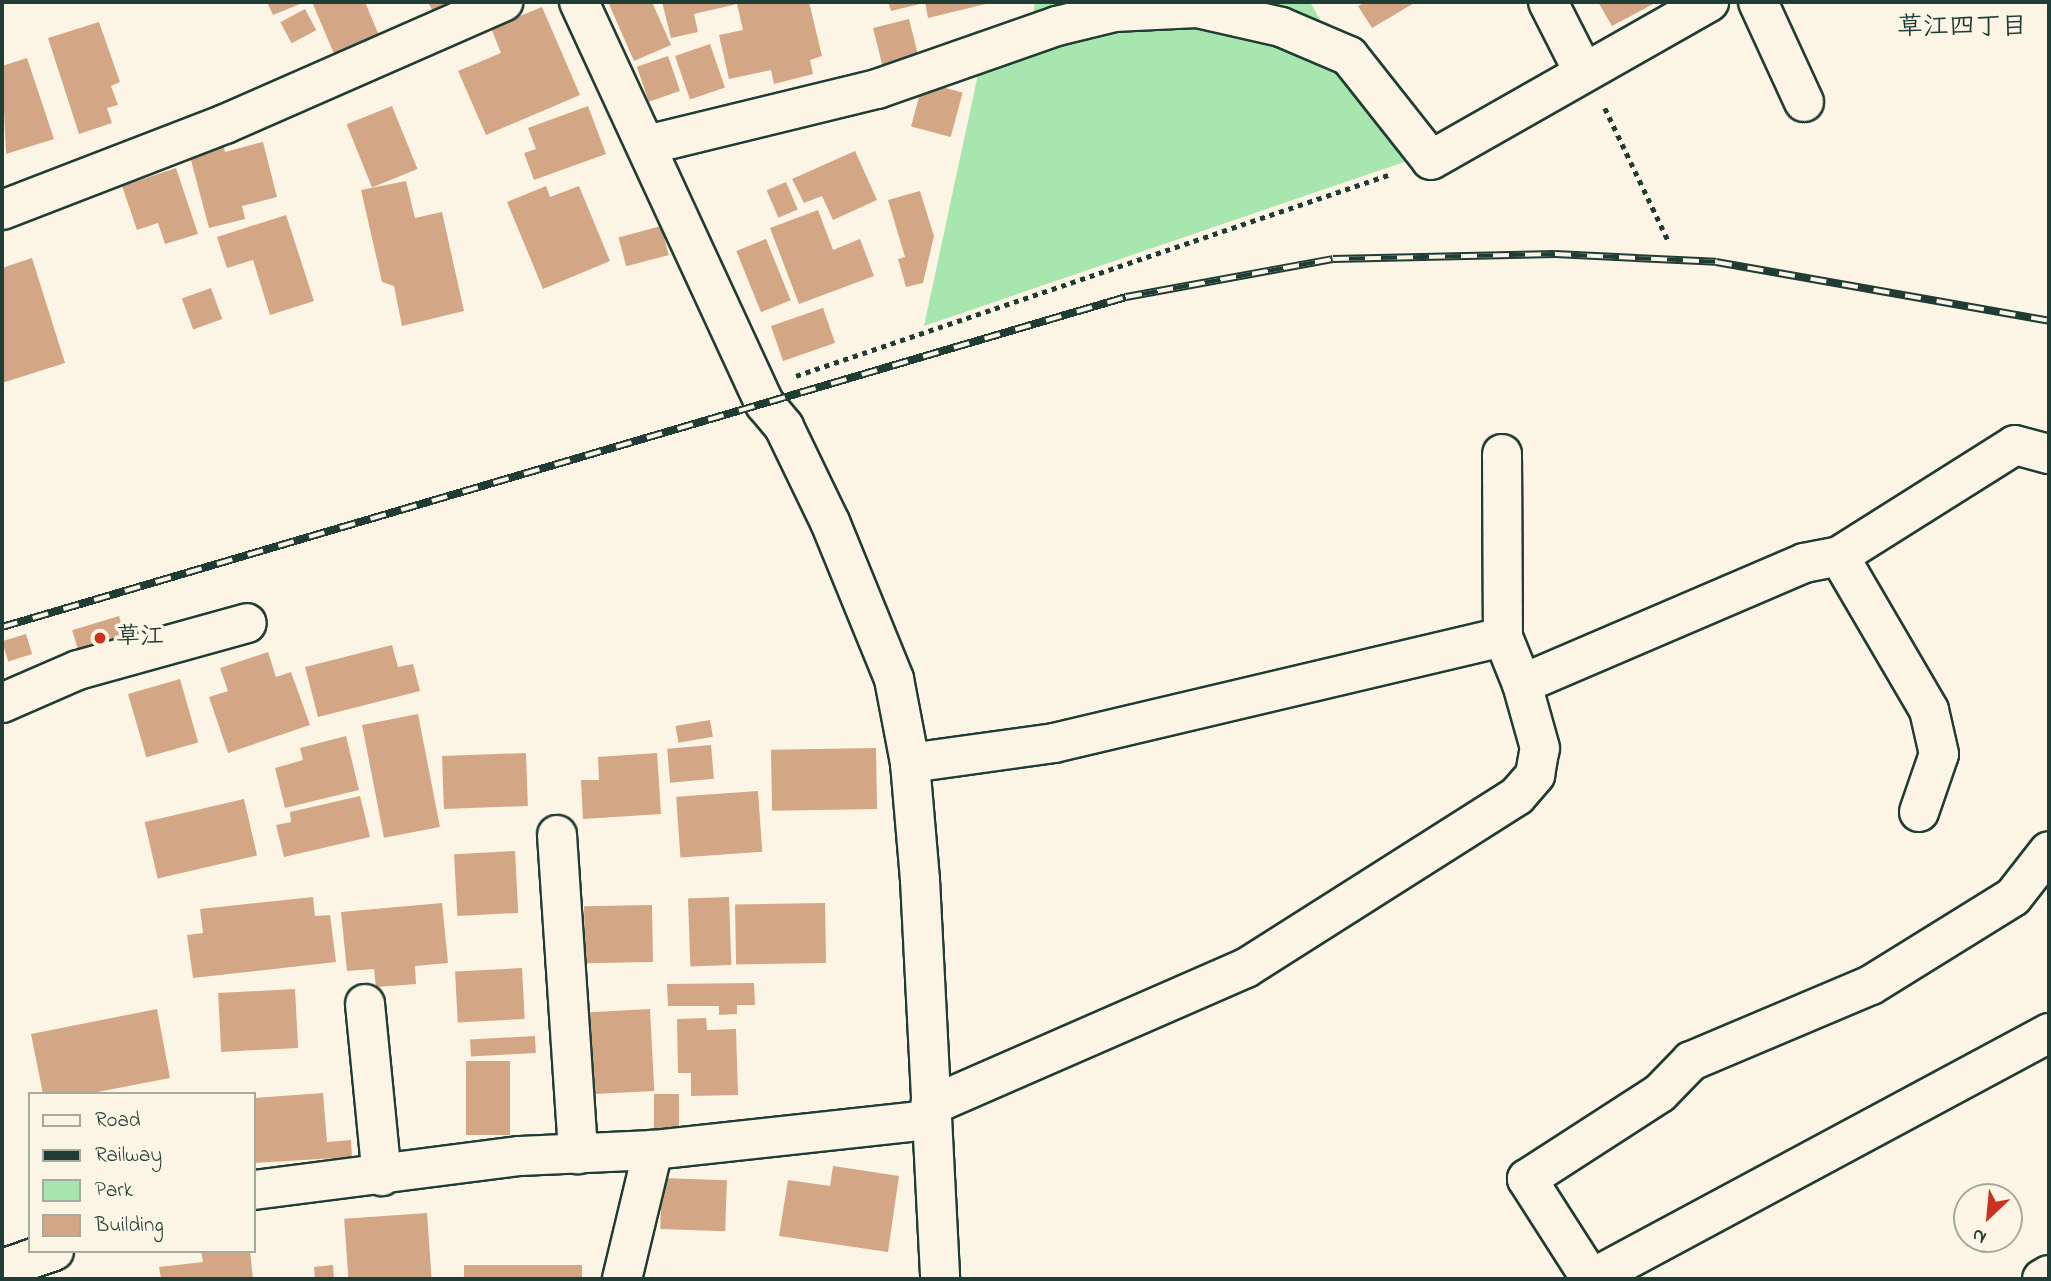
<!DOCTYPE html>
<html>
<head>
<meta charset="utf-8">
<style>
	body { margin:0 }
	#map { position:relative; width:2051px; height:1281px; overflow:hidden; background:#fcf5e5; font-family:"Indie Flower","Klee One",sans-serif }
	div>[style] { position:absolute }
	.green>* { inset:0; background:#a7e7af }
	.building>* { inset:0; background:#d3a785; transform-origin:0 0 }
	.path>* { height:4.5px; margin-top:-2.25px; transform-origin:0; background:repeating-linear-gradient(90deg,#1f3d34 0 5px,transparent 0 10px) }
	.roads { filter:drop-shadow(2px 0 #1f3d34) drop-shadow(-2px 0 #1f3d34) drop-shadow(0 2px #1f3d34) drop-shadow(0 -2px #1f3d34) }
	.minor>* { height:38px; margin:-19px; padding:0 19px; transform-origin:19px; border-radius:19px; background:#fcf5e5 }
	.rail>* { height:8px; margin-top:-4px; transform-origin:0; background:repeating-linear-gradient(90deg,#fcf5e5 0 16px,#1f3d34 0 32px); box-sizing:border-box; border-block:2px solid #1f3d34 }
	.dots>* { width:19px; height:19px; translate:-50% -50%; box-sizing:border-box; border:4px solid #fcf5e5; border-radius:50% }
	span { translate:-50% -50%; white-space:nowrap; text-align:center; line-height:1.15; -webkit-text-stroke:7px #fcf5e5; paint-order:stroke }
	.poi-label { font-size:24px; color:#1f3d34; font-weight:700 }
	.left { translate:0 -50%; text-align:left }
	.neighbourhood-label { font-size:26px; color:#1f3d34; font-weight:700 }
	.frame { position:absolute; inset:0; border:4px solid #1f3d34; pointer-events:none }
	.legend { position:absolute; left:28px; top:1092px; width:228px; height:161px; box-sizing:border-box; background:#fcf5e5; border:2px solid #a4ab9e; margin:0; padding:9px 12px; list-style:none; font-size:21px; color:#1f3d34 }
	.legend li { display:flex; align-items:center; gap:14px; height:35px }
	.legend b { width:35px; border:2px solid #a4ab9e }
	.north { position:absolute; left:1953px; top:1183px; width:70px; height:70px; box-sizing:border-box; background:#fcf5e5; border:2px solid #a4ab9e; border-radius:50%; rotate:206deg; font-size:19px; font-weight:700; line-height:28px; text-align:center; color:#1f3d34 }
	.north::after { content:''; display:block; margin:auto; width:24px; height:32px; background:#c8321e; clip-path:polygon(50% 0,100% 100%,50% 72%,0 100%) }
</style>
</head>
<body>
<div id="map">
	<div class="green">
		<i style="clip-path:polygon(1035px 2px,1310px 2px,1342px 58px,1416px 158px,924px 326px,980px 65px,1031px 24px)"></i>
	</div>
	<div class="building">
		<i style="clip-path:polygon(267px 2px,305px 2px,273px 15px)"></i>
		<i style="clip-path:polygon(312px 2px,365px 2px,380px 38px,335px 56px)"></i>
		<i style="clip-path:polygon(428px 2px,483px 2px,439px 24px)"></i>
		<i style="clip-path:polygon(608px 2px,652px 2px,671px 45px,634px 61px)"></i>
		<i style="clip-path:polygon(662px 2px,809px 2px,822px 56px,810px 60px,813px 74px,774px 84px,771px 70px,729px 79px,719px 35px,743px 30px,737px 4px,694px 14px,698px 32px,671px 38px)"></i>
		<i style="clip-path:polygon(888px 2px,924px 2px,924px 3px,891px 11px)"></i>
		<i style="clip-path:polygon(925px 2px,986px 2px,986px 4px,928px 18px)"></i>
		<i style="clip-path:polygon(1366px 2px,1416px 2px,1372px 28px,1358px 6px)"></i>
		<i style="clip-path:polygon(1598px 2px,1657px 2px,1612px 26px)"></i>
		<i style="clip-path:polygon(542px 7px,580px 95px,486px 135px,458px 71px,501px 53px,491px 28px)"></i>
		<i style="left:305px;top:9px;width:24px;height:28px;rotate:62deg"></i>
		<i style="left:909px;top:19px;width:50px;height:37px;rotate:76deg"></i>
		<i style="clip-path:polygon(99px 22px,120px 82px,111px 86px,118px 105px,107px 108px,112px 123px,79px 134px,48px 38px)"></i>
		<i style="left:710px;top:44px;width:46px;height:37px;rotate:71deg"></i>
		<i style="left:668px;top:56px;width:37px;height:33px;rotate:71deg"></i>
		<i style="clip-path:polygon(27px 58px,54px 139px,6px 154px,2px 66px)"></i>
		<i style="left:923px;top:82px;width:41px;height:46px;rotate:15deg"></i>
		<i style="left:392px;top:106px;width:68px;height:49px;rotate:68deg"></i>
		<i style="clip-path:polygon(588px 106px,606px 154px,534px 180px,524px 153px,536px 149px,528px 128px)"></i>
		<i style="clip-path:polygon(222px 137px,225px 152px,263px 142px,277px 197px,242px 206px,245px 219px,209px 228px,187px 145px)"></i>
		<i style="clip-path:polygon(855px 151px,877px 200px,833px 220px,822px 196px,804px 203px,792px 179px)"></i>
		<i style="clip-path:polygon(176px 168px,198px 234px,165px 244px,158px 223px,137px 230px,122px 186px)"></i>
		<i style="clip-path:polygon(406px 181px,415px 218px,442px 212px,464px 311px,402px 326px,394px 286px,382px 282px,361px 190px)"></i>
		<i style="left:786px;top:182px;width:30px;height:21px;rotate:67deg"></i>
		<i style="clip-path:polygon(546px 186px,550px 197px,579px 186px,610px 261px,543px 289px,507px 202px)"></i>
		<i style="clip-path:polygon(920px 191px,934px 236px,923px 283px,906px 287px,898px 259px,905px 257px,888px 200px)"></i>
		<i style="clip-path:polygon(818px 210px,833px 250px,860px 239px,874px 276px,799px 304px,770px 228px)"></i>
		<i style="clip-path:polygon(286px 215px,314px 301px,270px 315px,253px 260px,227px 268px,217px 237px)"></i>
		<i style="left:661px;top:226px;width:30px;height:44px;rotate:75deg"></i>
		<i style="left:766px;top:239px;width:66px;height:32px;rotate:68deg"></i>
		<i style="clip-path:polygon(32px 258px,65px 363px,2px 383px,2px 268px)"></i>
		<i style="left:211px;top:288px;width:33px;height:31px;rotate:70deg"></i>
		<i style="left:823px;top:308px;width:37px;height:55px;rotate:71deg"></i>
		<i style="left:119px;top:616px;width:31px;height:49px;rotate:73deg"></i>
		<i style="left:26px;top:634px;width:21px;height:25px;rotate:73deg"></i>
		<i style="clip-path:polygon(392px 645px,398px 667px,413px 664px,420px 691px,318px 717px,305px 667px)"></i>
		<i style="clip-path:polygon(268px 652px,276px 677px,291px 672px,310px 725px,228px 753px,209px 697px,228px 691px,220px 668px)"></i>
		<i style="left:180px;top:679px;width:66px;height:54px;rotate:74deg"></i>
		<i style="left:418px;top:714px;width:115px;height:57px;rotate:79deg"></i>
		<i style="left:710px;top:720px;width:17px;height:35px;rotate:80deg"></i>
		<i style="clip-path:polygon(346px 736px,359px 790px,285px 808px,275px 768px,303px 760px,300px 748px)"></i>
		<i style="left:711px;top:745px;width:34px;height:44px;rotate:85deg"></i>
		<i style="left:876px;top:748px;width:61px;height:105px;rotate:89deg"></i>
		<i style="left:526px;top:753px;width:53px;height:84px;rotate:88deg"></i>
		<i style="clip-path:polygon(657px 753px,661px 814px,583px 819px,581px 780px,599px 780px,598px 757px)"></i>
		<i style="left:758px;top:791px;width:61px;height:82px;rotate:86deg"></i>
		<i style="clip-path:polygon(360px 796px,370px 837px,284px 857px,276px 825px,291px 822px,290px 812px)"></i>
		<i style="left:244px;top:799px;width:58px;height:102px;rotate:77deg"></i>
		<i style="left:515px;top:851px;width:62px;height:61px;rotate:87deg"></i>
		<i style="clip-path:polygon(313px 897px,315px 916px,330px 915px,336px 962px,193px 978px,187px 935px,203px 933px,200px 909px)"></i>
		<i style="left:729px;top:897px;width:68px;height:41px;rotate:88deg"></i>
		<i style="clip-path:polygon(442px 903px,448px 963px,415px 966px,416px 984px,376px 987px,374px 969px,347px 971px,341px 912px)"></i>
		<i style="left:825px;top:903px;width:60px;height:90px;rotate:89deg"></i>
		<i style="left:652px;top:905px;width:57px;height:68px;rotate:89deg"></i>
		<i style="left:522px;top:968px;width:51px;height:67px;rotate:87deg"></i>
		<i style="clip-path:polygon(754px 983px,755px 1005px,737px 1005px,737px 1014px,719px 1015px,719px 1006px,668px 1006px,667px 984px)"></i>
		<i style="left:295px;top:989px;width:59px;height:77px;rotate:87deg"></i>
		<i style="clip-path:polygon(157px 1009px,170px 1078px,87px 1094px,43px 1094px,31px 1034px)"></i>
		<i style="left:650px;top:1009px;width:82px;height:60px;rotate:87deg"></i>
		<i style="clip-path:polygon(706px 1018px,707px 1030px,736px 1029px,738px 1095px,691px 1096px,691px 1073px,678px 1073px,677px 1019px)"></i>
		<i style="left:535px;top:1036px;width:17px;height:65px;rotate:87deg"></i>
		<i style="left:466px;top:1061px;width:44px;height:74px"></i>
		<i style="clip-path:polygon(323px 1093px,327px 1142px,351px 1140px,352px 1157px,254px 1163px,254px 1098px)"></i>
		<i style="left:654px;top:1094px;width:25px;height:38px"></i>
		<i style="clip-path:polygon(833px 1166px,899px 1176px,888px 1252px,779px 1236px,788px 1180px,830px 1186px)"></i>
		<i style="left:662px;top:1178px;width:65px;height:51px;rotate:2deg"></i>
		<i style="left:427px;top:1213px;width:66px;height:83px;rotate:86deg"></i>
		<i style="clip-path:polygon(201px 1251px,250px 1251px,253px 1279px,161px 1279px,159px 1267px,203px 1262px)"></i>
		<i style="clip-path:polygon(333px 1265px,334px 1279px,315px 1279px,314px 1267px)"></i>
		<i style="left:464px;top:1265px;width:118px;height:14px"></i>
	</div>
	<div class="path">
		<i style="left:1605px;top:108px;width:146px;rotate:64.5deg"></i>
		<i style="left:796px;top:376px;width:628px;rotate:-18.75deg"></i>
	</div>
	<div class="roads">
		<div class="minor">
			<i style="left:579px;top:2px;width:443px;rotate:65.2deg"></i>
			<i style="left:765px;top:404px;width:30px;rotate:50deg"></i>
			<i style="left:784px;top:427px;width:106px;rotate:64.2deg"></i>
			<i style="left:830px;top:522px;width:170px;rotate:67.8deg"></i>
			<i style="left:894px;top:679px;width:86px;rotate:79.2deg"></i>
			<i style="left:910px;top:763px;width:117px;rotate:85.1deg"></i>
			<i style="left:920px;top:880px;width:400px;rotate:87.1deg"></i>
			<i style="left:1548px;top:2px;width:77px;rotate:63.1deg"></i>
			<i style="left:1758px;top:2px;width:110px;rotate:65.3deg"></i>
			<i style="left:647px;top:145px;width:237px;rotate:-13.7deg"></i>
			<i style="left:877px;top:89px;width:191px;rotate:-19.3deg"></i>
			<i style="left:1057px;top:26px;width:59px;rotate:-13.8deg"></i>
			<i style="left:1114px;top:12px;width:83px;rotate:-2.8deg"></i>
			<i style="left:1197px;top:8px;width:86px;rotate:12.7deg"></i>
			<i style="left:1281px;top:27px;width:74px;rotate:23.1deg"></i>
			<i style="left:1349px;top:56px;width:132px;rotate:51.7deg"></i>
			<i style="left:1431px;top:160px;width:320px;rotate:-29.6deg"></i>
			<i style="left:2px;top:210px;width:239px;rotate:-21.1deg"></i>
			<i style="left:225px;top:124px;width:304px;rotate:-23.7deg"></i>
			<i style="left:1502px;top:454px;width:183px;rotate:89.7deg"></i>
			<i style="left:2px;top:703px;width:83px;rotate:-23.5deg"></i>
			<i style="left:78px;top:670px;width:175px;rotate:-15.5deg"></i>
			<i style="left:910px;top:763px;width:145px;rotate:-7.9deg"></i>
			<i style="left:1054px;top:743px;width:461px;rotate:-13.3deg"></i>
			<i style="left:1503px;top:637px;width:51px;rotate:68deg"></i>
			<i style="left:1522px;top:684px;width:307px;rotate:-23.2deg"></i>
			<i style="left:1804px;top:563px;width:36px;rotate:-11deg"></i>
			<i style="left:1919px;top:812px;width:61px;rotate:-71deg"></i>
			<i style="left:1939px;top:754px;width:45px;rotate:-102.8deg"></i>
			<i style="left:1929px;top:710px;width:178px;rotate:-120.3deg"></i>
			<i style="left:1839px;top:556px;width:208px;rotate:-32.2deg"></i>
			<i style="left:2015px;top:445px;width:35px;rotate:15deg"></i>
			<i style="left:557px;top:835px;width:320px;rotate:86.2deg"></i>
			<i style="left:365px;top:1004px;width:173px;rotate:84.4deg"></i>
			<i style="left:930px;top:1106px;width:345px;rotate:-23.6deg"></i>
			<i style="left:1246px;top:968px;width:321px;rotate:-32.4deg"></i>
			<i style="left:1517px;top:796px;width:28px;rotate:-49deg"></i>
			<i style="left:1535px;top:775px;width:27px;rotate:-80deg"></i>
			<i style="left:1540px;top:748px;width:66px;rotate:-105.7deg"></i>
			<i style="left:254px;top:1190px;width:268px;rotate:-7.3deg"></i>
			<i style="left:520px;top:1156px;width:133px;rotate:-2.6deg"></i>
			<i style="left:653px;top:1150px;width:280px;rotate:-6.2deg"></i>
			<i style="left:2px;top:1269px;width:55px;rotate:-19.1deg"></i>
			<i style="left:622px;top:1279px;width:133px;rotate:-76.5deg"></i>
			<i style="left:1591px;top:1279px;width:119px;rotate:-122.6deg"></i>
			<i style="left:1527px;top:1179px;width:158px;rotate:-32.9deg"></i>
			<i style="left:1660px;top:1093px;width:45px;rotate:-45.9deg"></i>
			<i style="left:1691px;top:1061px;width:195px;rotate:-22.9deg"></i>
			<i style="left:1871px;top:985px;width:167px;rotate:-31.8deg"></i>
			<i style="left:2013px;top:897px;width:58px;rotate:-52deg"></i>
			<i style="left:1591px;top:1279px;width:520px;rotate:-28.24deg"></i>
			<i style="left:2042px;top:1279px;width:8px;rotate:-30deg"></i>
		</div>
	</div>
	<div class="rail">
		<i style="left:2px;top:627px;width:1171px;rotate:-16.36deg"></i>
		<i style="left:1126px;top:297px;width:210px;rotate:-10.4deg"></i>
		<i style="left:1333px;top:259px;width:222px;rotate:-1.3deg"></i>
		<i style="left:1555px;top:254px;width:161px;rotate:2.8deg"></i>
		<i style="left:1716px;top:262px;width:338px;rotate:10deg"></i>
	</div>
	<div class="dots">
		<i style="left:100px;top:638px;background:#c8321e"></i>
	</div>
	<div class="poi-label">
		<span class="left" style="left:116px;top:638px">草江</span>
	</div>
	<div class="neighbourhood-label">
		<span style="left:1962px;top:29px">草江四丁目</span>
	</div>
	<div class="frame"></div>
	<ul class="legend">
	<li><b style="height:9px;background:#fcf5e5"></b>Road</li>
	<li><b style="height:9px;background:#1f3d34"></b>Railway</li>
	<li><b style="height:19px;background:#a7e7af"></b>Park</li>
	<li><b style="height:19px;background:#d3a785"></b>Building</li>
	</ul>
	<div class="north">N</div>
</div>
</body>
</html>
